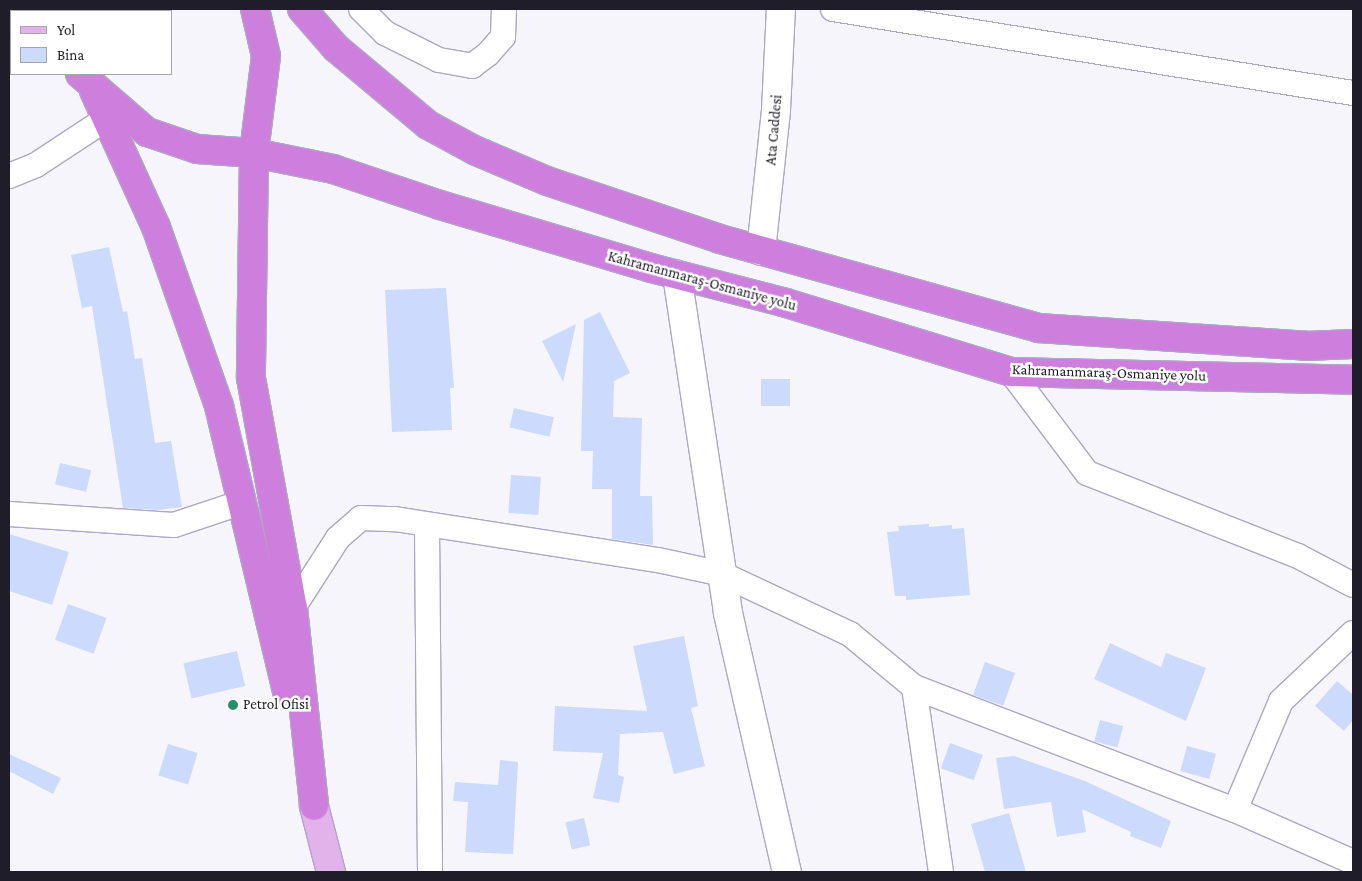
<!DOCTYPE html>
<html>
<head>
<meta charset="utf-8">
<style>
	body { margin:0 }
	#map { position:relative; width:1362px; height:881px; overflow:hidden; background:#f6f5fc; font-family:"Crimson Pro",serif }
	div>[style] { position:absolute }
	.building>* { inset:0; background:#ccdafd; transform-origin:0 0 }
	.roads { filter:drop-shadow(1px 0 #aea6c8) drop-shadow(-1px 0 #aea6c8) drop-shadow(0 1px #aea6c8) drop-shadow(0 -1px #aea6c8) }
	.street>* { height:24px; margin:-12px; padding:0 12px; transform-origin:12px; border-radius:12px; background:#fff }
	.secondary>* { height:28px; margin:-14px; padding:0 14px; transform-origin:14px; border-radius:14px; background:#fff }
	.primary>* { height:28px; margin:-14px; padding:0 14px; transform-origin:14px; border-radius:14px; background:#e2b2eb }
	.highway>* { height:28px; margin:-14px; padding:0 14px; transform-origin:14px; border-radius:14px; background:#ce7fdd }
	.dots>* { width:14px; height:14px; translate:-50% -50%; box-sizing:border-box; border:2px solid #fff; border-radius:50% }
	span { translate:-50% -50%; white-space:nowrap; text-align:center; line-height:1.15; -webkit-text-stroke:5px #fff; paint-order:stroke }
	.street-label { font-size:15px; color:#201d2a }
	.poi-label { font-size:15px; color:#201d2a }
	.left { translate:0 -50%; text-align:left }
	.frame { position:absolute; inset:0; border:10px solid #201d2a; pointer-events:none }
	.legend { position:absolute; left:10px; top:10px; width:162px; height:65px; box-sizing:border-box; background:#fff; border:1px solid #a6a5aa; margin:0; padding:6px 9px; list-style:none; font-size:15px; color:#201d2a }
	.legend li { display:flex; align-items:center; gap:10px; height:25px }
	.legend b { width:25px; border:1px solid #a6a5aa }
</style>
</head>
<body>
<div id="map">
	<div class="building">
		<i style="clip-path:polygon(109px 247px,123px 312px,127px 311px,135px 359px,142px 358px,155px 443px,171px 441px,182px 507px,159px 510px,123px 508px,92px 306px,82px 308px,71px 255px)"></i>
		<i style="clip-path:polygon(446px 288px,454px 388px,450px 388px,452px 430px,392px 432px,385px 290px)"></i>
		<i style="clip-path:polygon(600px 312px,630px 373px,614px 381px,613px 417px,642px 418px,640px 496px,652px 496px,653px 545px,612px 539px,612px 489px,592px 489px,593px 451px,581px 451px,584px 320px)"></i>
		<i style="clip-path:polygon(576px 324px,563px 382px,542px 341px)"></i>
		<i style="left:790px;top:379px;width:27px;height:29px;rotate:90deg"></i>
		<i style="left:514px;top:408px;width:41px;height:20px;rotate:13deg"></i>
		<i style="left:60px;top:463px;width:32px;height:22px;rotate:13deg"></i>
		<i style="left:511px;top:475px;width:30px;height:38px;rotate:4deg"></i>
		<i style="clip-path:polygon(929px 524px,929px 527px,952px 525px,952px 529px,964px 528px,970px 595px,906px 600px,906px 596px,895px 596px,887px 532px,899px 531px,898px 526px)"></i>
		<i style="clip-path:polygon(9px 534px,69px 552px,52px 605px,9px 591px)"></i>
		<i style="left:68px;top:604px;width:41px;height:38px;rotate:20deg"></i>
		<i style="clip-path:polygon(684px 636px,698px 706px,691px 708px,705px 766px,674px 774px,663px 732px,620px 734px,618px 775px,624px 777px,619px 803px,593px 798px,603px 753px,553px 751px,555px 706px,647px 711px,633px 646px)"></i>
		<i style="clip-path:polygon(1110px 643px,1161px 667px,1166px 653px,1206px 668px,1186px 721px,1094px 679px)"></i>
		<i style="left:237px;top:651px;width:36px;height:55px;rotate:77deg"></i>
		<i style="left:985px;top:662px;width:32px;height:35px;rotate:20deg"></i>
		<i style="clip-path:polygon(1337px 681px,1353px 695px,1353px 720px,1344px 731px,1315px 706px)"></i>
		<i style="left:1100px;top:720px;width:24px;height:22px;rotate:15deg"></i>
		<i style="left:950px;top:743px;width:35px;height:27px;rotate:20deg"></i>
		<i style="left:168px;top:744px;width:31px;height:33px;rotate:17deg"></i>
		<i style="left:1187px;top:746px;width:30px;height:26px;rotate:15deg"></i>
		<i style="clip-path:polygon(9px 754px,61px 778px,53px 794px,9px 771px)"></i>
		<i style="clip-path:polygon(1014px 756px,1085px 781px,1171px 821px,1161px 848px,1130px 836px,1131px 832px,1082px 809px,1086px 832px,1057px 837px,1051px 802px,1004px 809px,996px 758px)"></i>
		<i style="clip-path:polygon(500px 760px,518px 762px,513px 854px,465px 852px,468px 802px,453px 801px,455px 782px,498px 785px)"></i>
		<i style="clip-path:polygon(1009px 813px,1026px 872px,985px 872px,971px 824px)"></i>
		<i style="left:584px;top:818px;width:28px;height:19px;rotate:77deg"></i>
	</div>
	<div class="roads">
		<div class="street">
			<i style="left:361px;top:9px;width:34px;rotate:45deg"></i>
			<i style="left:385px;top:33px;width:60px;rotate:26.6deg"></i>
			<i style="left:439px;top:60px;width:34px;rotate:10deg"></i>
			<i style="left:472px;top:66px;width:20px;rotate:-37deg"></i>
			<i style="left:488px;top:54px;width:23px;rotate:-49deg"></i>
			<i style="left:503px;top:37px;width:28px;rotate:-88deg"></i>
			<i style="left:833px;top:9px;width:527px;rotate:9.18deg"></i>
			<i style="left:9px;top:176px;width:29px;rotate:-22deg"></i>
			<i style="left:36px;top:165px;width:84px;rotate:-33.3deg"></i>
			<i style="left:1011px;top:372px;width:126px;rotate:53deg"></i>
			<i style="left:1087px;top:473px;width:227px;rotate:21.5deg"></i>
			<i style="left:1298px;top:556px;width:62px;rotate:27.8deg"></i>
			<i style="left:9px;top:514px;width:165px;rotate:3.8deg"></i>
			<i style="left:174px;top:525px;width:73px;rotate:-18.4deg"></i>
			<i style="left:427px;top:526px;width:346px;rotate:89.5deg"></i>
			<i style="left:293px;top:608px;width:83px;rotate:-57.3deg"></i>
			<i style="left:338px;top:538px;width:30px;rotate:-41deg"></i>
			<i style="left:361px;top:518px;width:34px;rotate:2deg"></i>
			<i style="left:395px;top:519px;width:266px;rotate:8.9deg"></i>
			<i style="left:658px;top:560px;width:66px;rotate:12.3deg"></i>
			<i style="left:722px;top:574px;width:141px;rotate:25.1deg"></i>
			<i style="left:850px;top:634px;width:83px;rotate:39.6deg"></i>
			<i style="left:914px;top:687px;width:344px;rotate:21deg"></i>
			<i style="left:1235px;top:810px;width:129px;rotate:23.8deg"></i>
			<i style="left:914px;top:687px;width:187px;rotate:81.7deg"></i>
			<i style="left:1235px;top:810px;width:118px;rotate:-67.1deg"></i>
			<i style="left:1281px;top:701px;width:99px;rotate:-43.4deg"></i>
		</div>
		<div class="secondary">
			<i style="left:761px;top:251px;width:142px;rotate:-83.9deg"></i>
			<i style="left:776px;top:110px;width:101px;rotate:-87.2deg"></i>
			<i style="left:677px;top:275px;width:342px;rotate:81.4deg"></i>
			<i style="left:728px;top:613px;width:266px;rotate:77.2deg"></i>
		</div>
		<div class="primary">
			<i style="left:314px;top:806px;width:68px;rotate:75.6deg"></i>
		</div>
		<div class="highway">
			<i style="left:15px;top:9px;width:4px;rotate:34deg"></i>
			<i style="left:87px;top:9px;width:2px;rotate:90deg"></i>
			<i style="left:255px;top:9px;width:48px;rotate:76.8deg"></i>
			<i style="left:266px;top:56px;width:98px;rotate:97.1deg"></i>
			<i style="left:254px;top:153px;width:225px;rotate:90.8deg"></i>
			<i style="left:251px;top:378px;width:234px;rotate:79.7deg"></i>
			<i style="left:293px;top:608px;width:199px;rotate:83.9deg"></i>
			<i style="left:302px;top:9px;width:52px;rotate:48.9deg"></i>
			<i style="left:336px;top:48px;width:120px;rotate:39.9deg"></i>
			<i style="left:428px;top:125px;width:52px;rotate:28.5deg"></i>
			<i style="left:474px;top:150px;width:79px;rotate:23deg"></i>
			<i style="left:547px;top:181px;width:182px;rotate:18.5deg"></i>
			<i style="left:720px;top:239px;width:330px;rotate:15.6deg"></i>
			<i style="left:1038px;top:328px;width:269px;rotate:3.8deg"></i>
			<i style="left:1306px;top:346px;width:47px;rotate:-2.4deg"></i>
			<i style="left:80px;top:74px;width:89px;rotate:40.9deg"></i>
			<i style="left:147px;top:132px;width:53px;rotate:18.8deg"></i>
			<i style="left:197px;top:149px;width:57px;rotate:4deg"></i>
			<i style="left:254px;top:153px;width:81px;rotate:11.4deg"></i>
			<i style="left:333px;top:169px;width:113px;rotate:18.6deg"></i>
			<i style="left:440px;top:205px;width:220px;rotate:16.6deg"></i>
			<i style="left:651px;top:268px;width:139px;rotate:14.5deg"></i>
			<i style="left:786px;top:303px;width:235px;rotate:17deg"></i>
			<i style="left:1011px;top:372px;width:342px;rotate:1.3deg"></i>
			<i style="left:94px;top:91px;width:149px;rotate:65.5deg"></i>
			<i style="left:156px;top:227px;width:190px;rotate:70.6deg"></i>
			<i style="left:219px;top:406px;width:293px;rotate:76.6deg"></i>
		</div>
	</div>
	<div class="dots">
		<i style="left:233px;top:705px;background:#258d69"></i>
	</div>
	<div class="street-label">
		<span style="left:774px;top:130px;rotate:-85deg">Ata Caddesi</span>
		<span style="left:702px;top:281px;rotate:15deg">Kahramanmaraş-Osmaniye yolu</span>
		<span style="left:1109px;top:373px;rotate:2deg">Kahramanmaraş-Osmaniye yolu</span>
	</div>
	<div class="poi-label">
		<span class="left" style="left:243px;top:705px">Petrol Ofisi</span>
	</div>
	<div class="frame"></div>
	<ul class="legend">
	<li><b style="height:6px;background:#e2b2eb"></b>Yol</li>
	<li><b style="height:14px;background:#ccdafd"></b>Bina</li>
	</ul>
</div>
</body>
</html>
